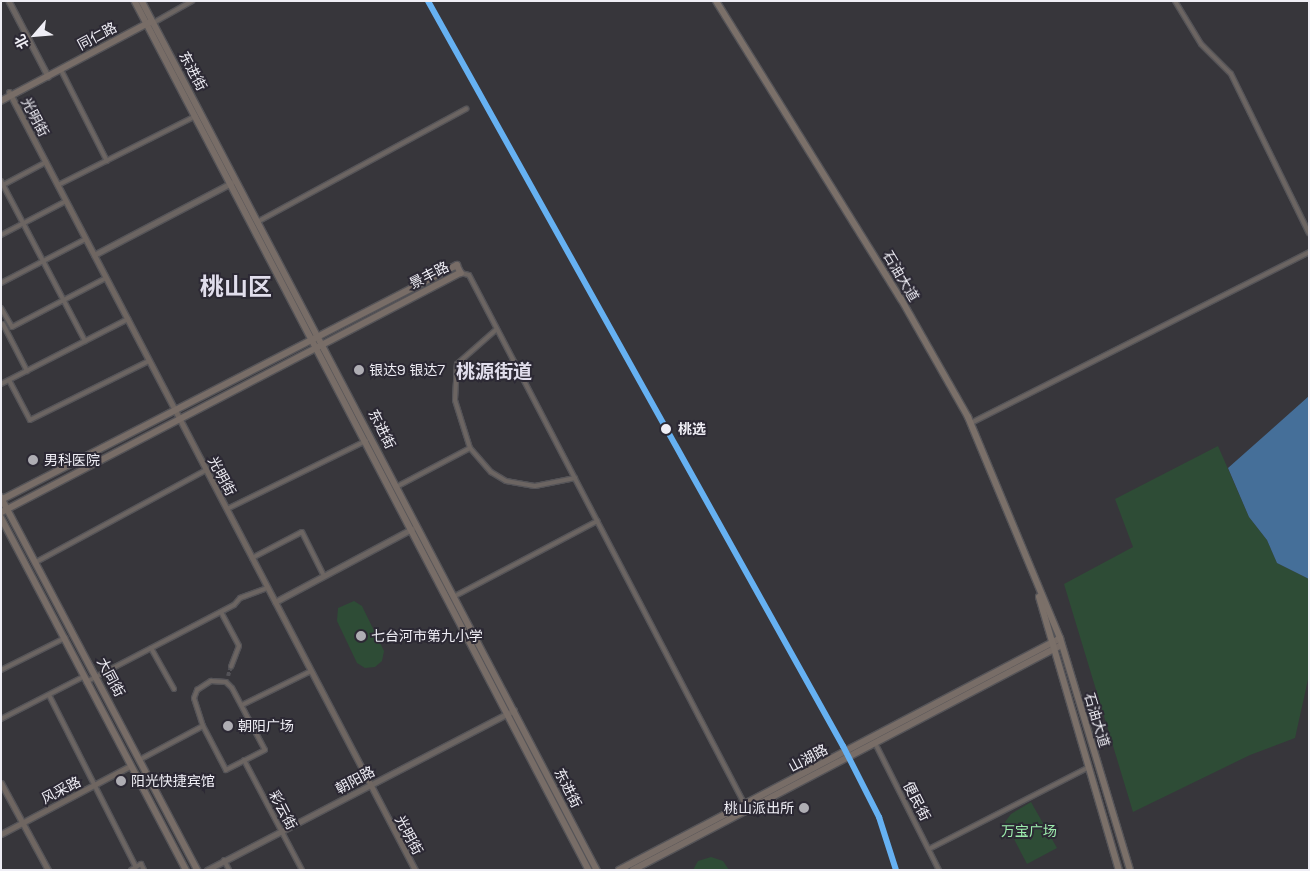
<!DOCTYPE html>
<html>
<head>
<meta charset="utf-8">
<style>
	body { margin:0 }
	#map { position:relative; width:1310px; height:871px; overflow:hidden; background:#37363b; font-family:"Space Grotesk","Noto Sans SC",sans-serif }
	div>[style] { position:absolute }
	.green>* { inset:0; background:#2e4c36 }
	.water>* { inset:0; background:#456f99 }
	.minor-tunnel>* { height:4px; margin-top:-2px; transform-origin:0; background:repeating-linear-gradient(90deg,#535257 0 4px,transparent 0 6px) }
	.roads { filter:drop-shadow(1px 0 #555458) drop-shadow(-1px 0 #555458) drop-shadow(0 1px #555458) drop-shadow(0 -1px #555458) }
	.minor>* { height:4px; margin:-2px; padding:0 2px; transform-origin:2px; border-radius:2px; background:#6c6562 }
	.tertiary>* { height:4.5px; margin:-2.25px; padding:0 2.25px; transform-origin:2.25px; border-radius:2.25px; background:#6c6562 }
	.secondary>* { height:5px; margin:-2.5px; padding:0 2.5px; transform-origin:2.5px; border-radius:2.5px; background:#6f6661 }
	.primary>* { height:5.5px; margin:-2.75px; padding:0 2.75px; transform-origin:2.75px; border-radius:2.75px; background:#786d67 }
	.trunk>* { height:6px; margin:-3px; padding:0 3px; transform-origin:3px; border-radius:3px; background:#7b7069 }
	.rail-1>* { height:6px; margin:-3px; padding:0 3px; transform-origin:3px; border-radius:3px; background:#66b1f2 }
	.dots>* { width:14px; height:14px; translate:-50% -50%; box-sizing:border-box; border:2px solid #2c2934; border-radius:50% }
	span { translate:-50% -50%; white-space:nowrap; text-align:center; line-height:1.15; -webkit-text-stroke:4px #2c2934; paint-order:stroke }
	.street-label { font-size:14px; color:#efeef5 }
	.poi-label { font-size:14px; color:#efeef5 }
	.left { translate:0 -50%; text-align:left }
	.right { translate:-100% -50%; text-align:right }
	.stop-label { font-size:14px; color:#efeef5; font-weight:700 }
	.park-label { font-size:14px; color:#9decad }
	.district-label { font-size:19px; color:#e1deec; font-weight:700 }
	.town-label { font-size:24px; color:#e1deec; font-weight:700 }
	.frame { position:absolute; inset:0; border:2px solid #efeef5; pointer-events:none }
	.north { position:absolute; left:10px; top:10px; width:50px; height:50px; -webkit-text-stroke:4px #2c2934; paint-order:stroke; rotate:243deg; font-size:14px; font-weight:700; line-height:20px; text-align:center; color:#efeef5 }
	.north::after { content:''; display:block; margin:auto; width:18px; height:22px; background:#efeef5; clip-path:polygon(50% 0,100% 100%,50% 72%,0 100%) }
</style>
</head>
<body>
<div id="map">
	<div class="green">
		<i style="clip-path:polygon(1218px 446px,1249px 517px,1267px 540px,1277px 563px,1309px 579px,1309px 675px,1295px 738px,1250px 755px,1133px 812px,1064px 584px,1133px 547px,1115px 499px)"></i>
		<i style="clip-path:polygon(354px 601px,362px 606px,384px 651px,382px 661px,375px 667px,365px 668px,357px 663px,337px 621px,338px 608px)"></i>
		<i style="clip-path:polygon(1031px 802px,1057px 848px,1027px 864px,1005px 822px,1011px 814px)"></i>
		<i style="clip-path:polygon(711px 857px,723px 861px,729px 870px,693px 870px,698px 861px)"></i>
	</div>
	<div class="water">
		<i style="clip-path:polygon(1309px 396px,1309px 579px,1277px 563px,1267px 540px,1249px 517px,1228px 468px)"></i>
	</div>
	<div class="minor-tunnel">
		<i style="left:228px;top:676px;width:9px;rotate:-72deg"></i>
	</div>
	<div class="roads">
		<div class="minor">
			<i style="left:1175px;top:1px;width:50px;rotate:58.8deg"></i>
			<i style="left:1201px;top:44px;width:42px;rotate:45deg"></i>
			<i style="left:1231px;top:74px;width:177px;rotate:63.9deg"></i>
			<i style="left:153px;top:23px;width:45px;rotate:-29.4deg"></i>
			<i style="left:61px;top:70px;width:102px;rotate:63.2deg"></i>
			<i style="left:1px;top:181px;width:181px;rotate:62.3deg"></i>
			<i style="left:3px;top:185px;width:49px;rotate:-28.1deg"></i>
			<i style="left:58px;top:185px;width:154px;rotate:-26.6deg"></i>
			<i style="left:257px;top:222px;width:238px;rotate:-28.4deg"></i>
			<i style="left:1px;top:235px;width:73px;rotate:-27.6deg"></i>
			<i style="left:461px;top:273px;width:8px;rotate:14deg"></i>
			<i style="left:469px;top:275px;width:598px;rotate:62.49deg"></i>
			<i style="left:1px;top:283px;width:96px;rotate:-27.4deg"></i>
			<i style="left:1px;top:308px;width:22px;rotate:60deg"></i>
			<i style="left:12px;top:327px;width:106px;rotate:-27.5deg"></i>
			<i style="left:3px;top:324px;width:53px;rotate:62.9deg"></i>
			<i style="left:9px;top:380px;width:45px;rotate:62.3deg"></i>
			<i style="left:30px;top:420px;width:133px;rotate:-26.4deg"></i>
			<i style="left:1px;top:384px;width:143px;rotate:-27.1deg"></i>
			<i style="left:971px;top:423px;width:379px;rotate:-26.8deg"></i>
			<i style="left:470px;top:448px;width:50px;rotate:-107.4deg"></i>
			<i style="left:455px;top:400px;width:36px;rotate:-87deg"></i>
			<i style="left:457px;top:364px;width:53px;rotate:-41.2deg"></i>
			<i style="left:398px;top:486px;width:81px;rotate:-27.8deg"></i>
			<i style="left:470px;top:448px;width:32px;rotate:49deg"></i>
			<i style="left:491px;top:472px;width:17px;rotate:31deg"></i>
			<i style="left:506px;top:481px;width:29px;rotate:10deg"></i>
			<i style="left:535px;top:486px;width:41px;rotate:-11.3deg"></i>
			<i style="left:227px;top:509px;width:155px;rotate:-26.1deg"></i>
			<i style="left:252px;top:558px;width:56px;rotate:-27.5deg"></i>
			<i style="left:302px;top:532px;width:49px;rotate:63.4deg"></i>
			<i style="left:36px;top:562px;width:193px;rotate:-28.4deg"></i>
			<i style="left:455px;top:596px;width:161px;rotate:-27.8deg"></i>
			<i style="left:221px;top:612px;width:38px;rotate:62deg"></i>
			<i style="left:239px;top:646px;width:22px;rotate:111deg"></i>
			<i style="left:151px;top:648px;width:47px;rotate:60.7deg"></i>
			<i style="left:1px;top:670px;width:72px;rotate:-26.6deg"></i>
			<i style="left:86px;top:682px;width:167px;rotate:-27.5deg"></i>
			<i style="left:234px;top:605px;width:9px;rotate:-49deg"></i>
			<i style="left:240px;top:598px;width:30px;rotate:-20deg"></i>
			<i style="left:49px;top:695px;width:193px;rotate:63.2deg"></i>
			<i style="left:242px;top:705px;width:77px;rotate:-26.2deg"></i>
			<i style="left:1px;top:719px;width:92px;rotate:-27.1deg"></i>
			<i style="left:875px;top:743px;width:142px;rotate:63.3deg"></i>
			<i style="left:141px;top:759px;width:70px;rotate:-28deg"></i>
			<i style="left:203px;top:726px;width:29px;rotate:-108deg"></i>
			<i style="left:194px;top:698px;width:9px;rotate:-69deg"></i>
			<i style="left:197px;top:690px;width:17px;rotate:-33deg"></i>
			<i style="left:211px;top:681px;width:15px;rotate:4deg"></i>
			<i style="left:226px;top:682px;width:8px;rotate:45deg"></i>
			<i style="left:232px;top:688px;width:70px;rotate:62deg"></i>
			<i style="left:265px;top:750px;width:44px;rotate:152.9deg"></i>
			<i style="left:226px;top:770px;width:50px;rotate:-117.6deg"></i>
			<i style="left:244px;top:760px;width:124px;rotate:62.2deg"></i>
			<i style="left:929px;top:849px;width:180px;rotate:-27.1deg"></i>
			<i style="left:224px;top:860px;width:11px;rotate:63deg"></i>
			<i style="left:131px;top:870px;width:12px;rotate:-31deg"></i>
			<i style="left:141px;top:864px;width:7px;rotate:63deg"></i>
		</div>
		<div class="tertiary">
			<i style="left:9px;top:1px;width:85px;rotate:62.5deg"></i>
			<i style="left:94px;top:255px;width:155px;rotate:-27.7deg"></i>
			<i style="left:275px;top:602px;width:155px;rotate:-28.1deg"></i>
			<i style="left:207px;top:870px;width:346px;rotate:-27.5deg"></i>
		</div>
		<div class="secondary">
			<i style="left:9px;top:92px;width:878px;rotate:62.44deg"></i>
			<i style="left:1px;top:783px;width:99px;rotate:61.6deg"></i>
			<i style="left:1px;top:834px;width:146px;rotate:-27.8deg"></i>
		</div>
		<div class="primary">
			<i style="left:135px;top:1px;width:980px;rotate:62.42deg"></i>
			<i style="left:142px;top:1px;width:981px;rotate:62.36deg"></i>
			<i style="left:1px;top:101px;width:169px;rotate:-27.9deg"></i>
			<i style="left:1px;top:497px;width:422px;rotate:62.2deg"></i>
			<i style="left:1px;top:500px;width:513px;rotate:-27.26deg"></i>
			<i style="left:457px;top:265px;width:9px;rotate:63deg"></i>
			<i style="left:461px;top:273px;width:519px;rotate:152.45deg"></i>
			<i style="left:1px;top:517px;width:399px;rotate:62.3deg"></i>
			<i style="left:619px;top:870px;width:498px;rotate:-27.7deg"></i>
			<i style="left:633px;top:870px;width:484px;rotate:-27.7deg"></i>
		</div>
		<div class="trunk">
			<i style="left:716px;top:1px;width:351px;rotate:58.2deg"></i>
			<i style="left:901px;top:299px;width:136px;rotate:60.4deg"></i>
			<i style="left:968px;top:417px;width:239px;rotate:67.4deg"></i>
			<i style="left:1060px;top:638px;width:242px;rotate:73.2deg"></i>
			<i style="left:1039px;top:597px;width:284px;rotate:73.7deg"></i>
		</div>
	</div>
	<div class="rail-1">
		<i style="left:428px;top:1px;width:853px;rotate:60.88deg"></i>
		<i style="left:843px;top:746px;width:80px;rotate:63.1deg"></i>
		<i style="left:879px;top:817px;width:56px;rotate:72.2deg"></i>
	</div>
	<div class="dots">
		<i style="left:359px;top:370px;background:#afaeb4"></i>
		<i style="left:666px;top:429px;background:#efeef5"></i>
		<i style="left:33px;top:460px;background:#afaeb4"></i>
		<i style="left:361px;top:636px;background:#afaeb4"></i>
		<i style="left:228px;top:726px;background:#afaeb4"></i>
		<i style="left:121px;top:781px;background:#afaeb4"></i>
		<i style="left:804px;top:808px;background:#afaeb4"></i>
	</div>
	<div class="street-label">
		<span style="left:97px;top:36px;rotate:-28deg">同仁路</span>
		<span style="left:193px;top:71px;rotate:62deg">东进街</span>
		<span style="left:35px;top:117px;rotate:62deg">光明街</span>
		<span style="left:429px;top:275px;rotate:-27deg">景丰路</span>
		<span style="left:901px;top:276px;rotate:59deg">石油大道</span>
		<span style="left:382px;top:429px;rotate:63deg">东进街</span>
		<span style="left:222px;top:476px;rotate:62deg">光明街</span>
		<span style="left:111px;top:677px;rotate:62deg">大同街</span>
		<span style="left:1097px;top:720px;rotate:73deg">石油大道</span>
		<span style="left:808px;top:758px;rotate:-28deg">山湖路</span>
		<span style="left:355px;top:780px;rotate:-28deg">朝阳路</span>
		<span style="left:568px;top:788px;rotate:63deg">东进街</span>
		<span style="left:61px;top:790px;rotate:-27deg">风采路</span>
		<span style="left:917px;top:801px;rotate:63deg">便民街</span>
		<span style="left:283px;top:810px;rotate:62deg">彩云街</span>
		<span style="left:409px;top:835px;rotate:62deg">光明街</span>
	</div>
	<div class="poi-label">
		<span class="left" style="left:369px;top:370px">银达9 银达7</span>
		<span class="left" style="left:44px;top:460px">男科医院</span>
		<span class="left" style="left:371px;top:636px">七台河市第九小学</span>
		<span class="left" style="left:238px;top:726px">朝阳广场</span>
		<span class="left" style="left:131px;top:781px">阳光快捷宾馆</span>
		<span class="right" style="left:794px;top:808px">桃山派出所</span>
	</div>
	<div class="stop-label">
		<span class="left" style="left:678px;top:429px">桃选</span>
	</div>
	<div class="park-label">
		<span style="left:1029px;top:831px">万宝广场</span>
	</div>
	<div class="district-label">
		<span style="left:494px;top:372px">桃源街道</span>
	</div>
	<div class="town-label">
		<span style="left:236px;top:287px">桃山区</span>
	</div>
	<div class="frame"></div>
	<div class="north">北</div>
</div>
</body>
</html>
